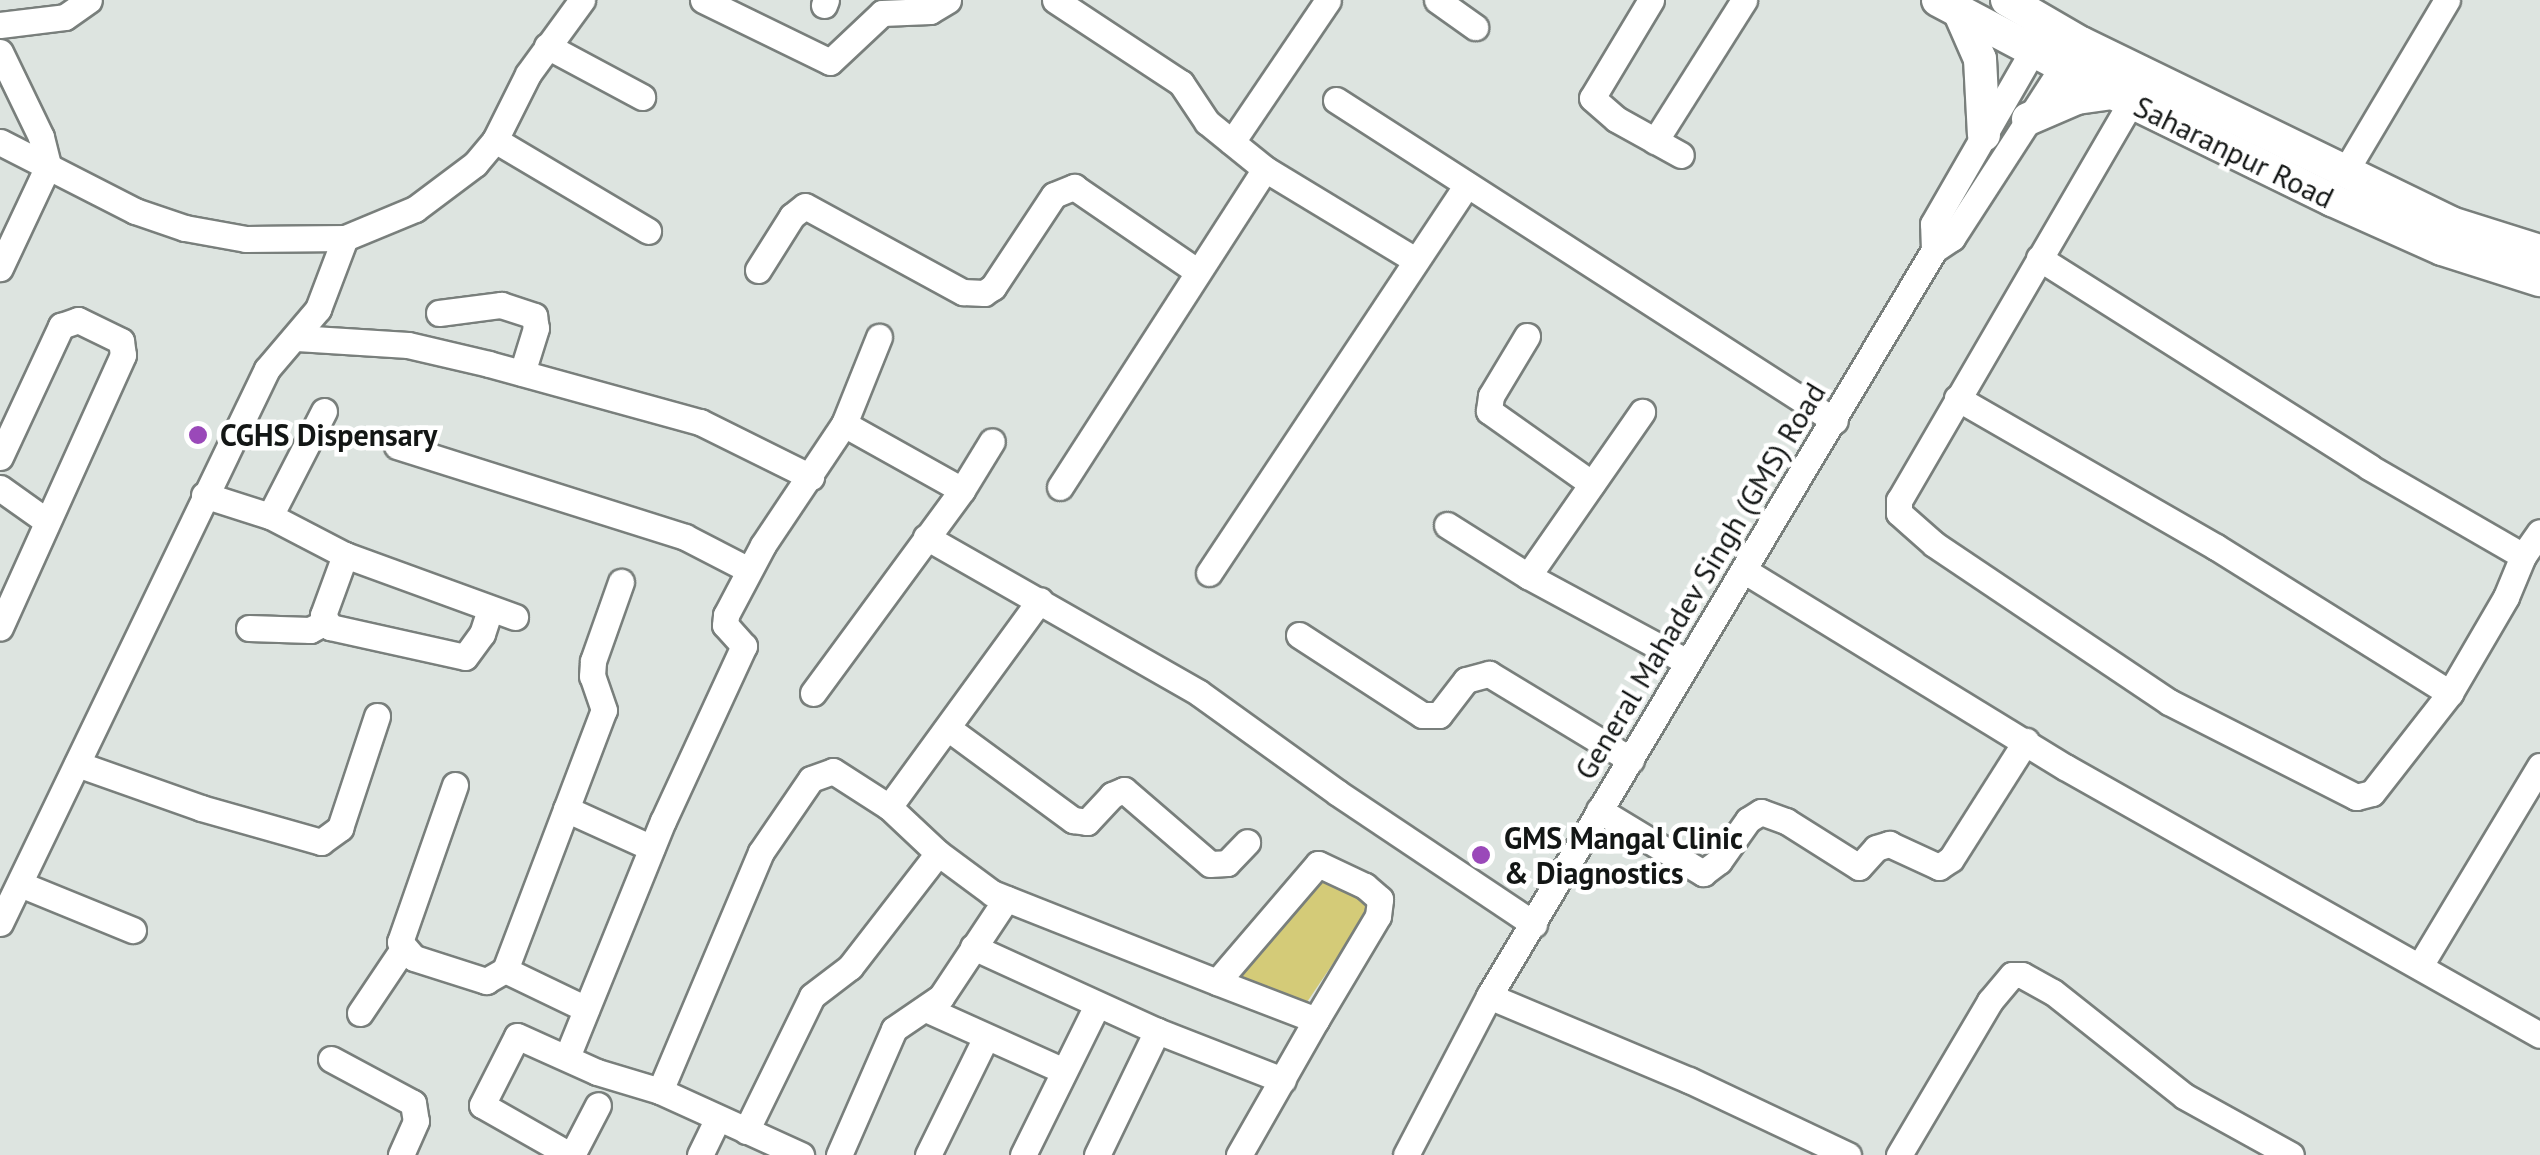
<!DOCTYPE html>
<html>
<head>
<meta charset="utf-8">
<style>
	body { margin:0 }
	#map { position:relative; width:2540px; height:1155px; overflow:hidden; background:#dde4e0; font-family:"PT Sans",sans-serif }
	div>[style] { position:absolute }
	.green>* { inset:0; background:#d4cb78 }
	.roads { filter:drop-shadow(2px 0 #797f7c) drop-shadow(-2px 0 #797f7c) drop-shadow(0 2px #797f7c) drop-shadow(0 -2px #797f7c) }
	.minor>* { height:25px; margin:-12.5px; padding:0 12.5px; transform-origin:12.5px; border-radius:12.5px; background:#fff }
	.major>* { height:32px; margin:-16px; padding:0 16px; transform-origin:16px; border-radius:16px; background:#fff }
	.dots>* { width:28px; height:28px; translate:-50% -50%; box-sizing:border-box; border:5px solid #fff; border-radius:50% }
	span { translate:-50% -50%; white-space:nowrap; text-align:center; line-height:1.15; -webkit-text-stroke:9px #fff; paint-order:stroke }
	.street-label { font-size:30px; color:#131615 }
	.poi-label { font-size:30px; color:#131615; font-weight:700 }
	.left { translate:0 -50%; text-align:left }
</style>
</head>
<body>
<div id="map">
	<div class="green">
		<i style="clip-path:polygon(1322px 876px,1373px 904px,1303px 1008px,1235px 980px)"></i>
	</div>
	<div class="roads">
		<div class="minor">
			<i style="left:703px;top:0;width:141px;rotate:26deg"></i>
			<i style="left:830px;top:62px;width:71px;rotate:-43.3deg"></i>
			<i style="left:882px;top:13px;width:48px;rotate:-2.4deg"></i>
			<i style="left:930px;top:11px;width:21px;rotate:-31deg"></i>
			<i style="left:1055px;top:0;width:151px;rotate:33.4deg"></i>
			<i style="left:1181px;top:83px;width:47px;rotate:56.3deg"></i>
			<i style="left:1207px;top:122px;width:75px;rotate:39deg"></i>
			<i style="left:1265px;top:169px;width:175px;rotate:31.2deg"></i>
			<i style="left:1437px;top:0;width:47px;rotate:35.4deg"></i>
			<i style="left:1651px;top:0;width:114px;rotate:121deg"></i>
			<i style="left:1592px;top:98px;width:32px;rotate:41deg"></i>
			<i style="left:1616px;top:119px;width:74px;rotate:29deg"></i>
			<i style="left:824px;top:5px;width:5px;rotate:-68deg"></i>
			<i style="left:0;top:25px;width:65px;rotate:-7deg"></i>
			<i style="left:65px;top:17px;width:29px;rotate:-35deg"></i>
			<i style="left:547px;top:46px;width:108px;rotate:28.2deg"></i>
			<i style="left:0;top:52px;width:94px;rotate:64.2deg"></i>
			<i style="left:41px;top:137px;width:30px;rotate:76deg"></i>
			<i style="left:48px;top:166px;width:113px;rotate:115.2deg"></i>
			<i style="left:1336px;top:100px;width:593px;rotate:32.75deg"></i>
			<i style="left:2131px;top:102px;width:461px;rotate:120.2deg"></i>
			<i style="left:1899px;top:500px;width:13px;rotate:90deg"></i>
			<i style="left:1899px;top:513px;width:47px;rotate:41.5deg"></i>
			<i style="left:1934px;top:544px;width:283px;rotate:33.9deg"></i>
			<i style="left:2169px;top:702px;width:210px;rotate:26.9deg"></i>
			<i style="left:2356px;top:797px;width:16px;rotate:-14deg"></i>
			<i style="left:2372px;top:793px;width:127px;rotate:-52deg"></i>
			<i style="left:2450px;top:693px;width:111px;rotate:-59.7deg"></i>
			<i style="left:2506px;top:597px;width:44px;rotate:-67.5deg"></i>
			<i style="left:2523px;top:556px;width:29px;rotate:-55deg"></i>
			<i style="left:495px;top:140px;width:178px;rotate:30.7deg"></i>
			<i style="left:1655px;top:141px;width:167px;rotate:-57.7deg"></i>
			<i style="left:0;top:142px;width:152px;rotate:27.1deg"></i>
			<i style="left:135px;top:211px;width:53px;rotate:18.8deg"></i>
			<i style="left:185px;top:228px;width:62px;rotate:10.2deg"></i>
			<i style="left:246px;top:239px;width:99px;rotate:-0.6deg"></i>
			<i style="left:345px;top:238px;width:76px;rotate:-22.5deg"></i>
			<i style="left:415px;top:209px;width:75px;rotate:-36.9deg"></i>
			<i style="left:475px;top:164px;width:31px;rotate:-50deg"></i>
			<i style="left:495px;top:140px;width:74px;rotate:-63.4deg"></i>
			<i style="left:528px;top:74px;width:92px;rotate:-53.9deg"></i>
			<i style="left:1232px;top:142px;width:171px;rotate:-55.9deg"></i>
			<i style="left:2346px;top:170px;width:198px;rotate:-59.3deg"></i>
			<i style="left:1934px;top:250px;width:26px;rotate:-92deg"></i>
			<i style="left:1933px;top:224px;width:215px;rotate:-60.1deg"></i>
			<i style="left:2039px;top:258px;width:391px;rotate:32.3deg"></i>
			<i style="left:2369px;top:467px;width:178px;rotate:30deg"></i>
			<i style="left:758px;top:270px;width:64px;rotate:-57.8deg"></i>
			<i style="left:792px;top:216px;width:16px;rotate:-38deg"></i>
			<i style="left:805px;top:206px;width:180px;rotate:28.6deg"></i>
			<i style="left:963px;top:292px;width:21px;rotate:3deg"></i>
			<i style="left:984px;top:293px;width:11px;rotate:-34deg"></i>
			<i style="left:993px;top:287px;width:110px;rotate:-56.5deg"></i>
			<i style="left:1054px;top:195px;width:22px;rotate:-22deg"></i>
			<i style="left:1074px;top:187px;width:150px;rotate:34.4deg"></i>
			<i style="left:439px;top:313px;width:63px;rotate:-7.4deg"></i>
			<i style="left:501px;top:305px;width:35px;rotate:18deg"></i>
			<i style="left:534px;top:316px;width:12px;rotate:81deg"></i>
			<i style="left:536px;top:328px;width:47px;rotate:107.3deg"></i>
			<i style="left:1527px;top:336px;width:70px;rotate:121deg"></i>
			<i style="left:1491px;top:396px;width:15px;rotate:98deg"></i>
			<i style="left:1489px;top:411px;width:126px;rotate:35.3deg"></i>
			<i style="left:297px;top:338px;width:111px;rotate:3.6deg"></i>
			<i style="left:408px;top:345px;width:83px;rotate:13.2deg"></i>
			<i style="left:489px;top:364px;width:219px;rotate:15.4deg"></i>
			<i style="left:700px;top:422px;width:124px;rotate:26.4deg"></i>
			<i style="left:1957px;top:398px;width:299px;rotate:29.9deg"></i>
			<i style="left:2216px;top:547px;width:276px;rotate:32deg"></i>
			<i style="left:844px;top:424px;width:135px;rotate:29.2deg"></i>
			<i style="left:397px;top:446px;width:302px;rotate:17.5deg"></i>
			<i style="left:685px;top:537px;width:72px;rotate:27.3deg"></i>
			<i style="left:0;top:457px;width:145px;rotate:-65deg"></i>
			<i style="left:61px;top:326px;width:18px;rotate:-19deg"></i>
			<i style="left:78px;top:320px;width:48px;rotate:26deg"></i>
			<i style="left:121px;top:341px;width:14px;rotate:82deg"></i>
			<i style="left:123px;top:355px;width:299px;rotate:114.3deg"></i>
			<i style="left:1060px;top:487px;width:378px;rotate:-57.2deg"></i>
			<i style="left:0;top:488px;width:55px;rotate:35.4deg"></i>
			<i style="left:204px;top:495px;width:69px;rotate:17.7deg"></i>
			<i style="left:270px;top:516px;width:85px;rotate:27.5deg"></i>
			<i style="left:345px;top:555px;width:181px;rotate:20deg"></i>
			<i style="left:270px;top:516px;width:118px;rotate:-62.8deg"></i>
			<i style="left:1447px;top:525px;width:96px;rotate:32.2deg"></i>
			<i style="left:1528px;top:576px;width:181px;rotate:28.4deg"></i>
			<i style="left:926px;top:537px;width:314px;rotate:29.7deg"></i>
			<i style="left:1199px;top:693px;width:171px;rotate:35.7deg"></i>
			<i style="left:1338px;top:793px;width:236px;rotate:33.8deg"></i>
			<i style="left:345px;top:555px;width:64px;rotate:110.1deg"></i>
			<i style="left:323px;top:615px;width:14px;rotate:60deg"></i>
			<i style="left:330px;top:627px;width:138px;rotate:12.5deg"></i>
			<i style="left:465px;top:657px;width:29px;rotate:-54deg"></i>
			<i style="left:482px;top:634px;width:26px;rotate:-72deg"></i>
			<i style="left:1745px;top:571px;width:375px;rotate:31.5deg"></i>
			<i style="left:2065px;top:767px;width:545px;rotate:29.43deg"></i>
			<i style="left:1209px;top:573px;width:466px;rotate:-56.4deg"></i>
			<i style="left:1528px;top:576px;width:200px;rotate:-55.2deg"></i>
			<i style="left:249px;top:628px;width:61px;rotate:1.9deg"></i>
			<i style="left:310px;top:630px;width:16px;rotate:-27deg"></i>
			<i style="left:1299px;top:635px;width:147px;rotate:33deg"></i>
			<i style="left:1422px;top:715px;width:17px"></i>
			<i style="left:1439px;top:715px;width:44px;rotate:-52.4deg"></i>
			<i style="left:1466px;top:680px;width:24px;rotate:-15deg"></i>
			<i style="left:1489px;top:674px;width:166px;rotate:31.2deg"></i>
			<i style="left:813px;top:693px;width:252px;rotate:-53.7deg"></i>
			<i style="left:962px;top:490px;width:57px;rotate:-58.5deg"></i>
			<i style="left:949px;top:729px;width:154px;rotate:36.3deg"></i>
			<i style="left:1073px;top:820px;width:14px;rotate:8deg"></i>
			<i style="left:1087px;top:822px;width:37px;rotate:-47deg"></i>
			<i style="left:1112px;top:795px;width:13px;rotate:-23deg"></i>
			<i style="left:1124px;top:790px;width:113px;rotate:40.7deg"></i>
			<i style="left:1210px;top:864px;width:17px;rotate:-3deg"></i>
			<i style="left:1227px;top:863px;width:29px;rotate:-46deg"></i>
			<i style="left:77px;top:764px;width:132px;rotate:19.5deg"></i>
			<i style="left:201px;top:808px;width:125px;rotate:15.8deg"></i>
			<i style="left:321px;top:842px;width:24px;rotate:-36deg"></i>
			<i style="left:340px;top:828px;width:118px;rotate:-71.7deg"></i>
			<i style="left:455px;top:785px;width:166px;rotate:109.3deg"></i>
			<i style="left:400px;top:942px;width:21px;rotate:49deg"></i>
			<i style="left:414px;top:958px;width:76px;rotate:17.7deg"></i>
			<i style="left:486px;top:981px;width:22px;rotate:-30deg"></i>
			<i style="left:505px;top:970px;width:278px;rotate:-69.2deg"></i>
			<i style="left:604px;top:710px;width:36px;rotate:-109deg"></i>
			<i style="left:592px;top:676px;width:15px;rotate:-86deg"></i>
			<i style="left:593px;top:661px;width:84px;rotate:-70.5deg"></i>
			<i style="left:889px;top:807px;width:256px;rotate:-53.9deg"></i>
			<i style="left:566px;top:809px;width:94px;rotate:24.4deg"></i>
			<i style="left:1599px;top:810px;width:122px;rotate:31.2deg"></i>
			<i style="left:1703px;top:873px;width:20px;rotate:-37deg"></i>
			<i style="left:1719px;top:861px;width:50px;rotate:-54.7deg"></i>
			<i style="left:1748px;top:820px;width:15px;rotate:-32deg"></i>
			<i style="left:1761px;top:812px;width:27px;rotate:20deg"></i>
			<i style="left:1786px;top:821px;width:86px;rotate:32.2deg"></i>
			<i style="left:1859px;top:867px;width:25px;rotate:-48deg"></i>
			<i style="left:1876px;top:848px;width:14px;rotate:-17deg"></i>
			<i style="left:1889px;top:844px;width:55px;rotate:24.7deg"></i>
			<i style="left:1939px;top:867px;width:14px;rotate:-34deg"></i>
			<i style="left:1951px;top:859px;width:140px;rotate:-57.6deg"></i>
			<i style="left:20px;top:884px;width:122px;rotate:22.2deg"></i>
			<i style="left:0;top:923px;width:615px;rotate:-64.27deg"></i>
			<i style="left:267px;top:369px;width:79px;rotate:-49.6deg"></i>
			<i style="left:318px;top:309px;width:76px;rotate:-69.2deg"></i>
			<i style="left:973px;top:947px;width:202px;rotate:24.5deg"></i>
			<i style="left:1157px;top:1031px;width:135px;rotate:21.3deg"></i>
			<i style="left:2421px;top:964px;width:231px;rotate:-59deg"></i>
			<i style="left:505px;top:970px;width:90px;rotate:25.7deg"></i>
			<i style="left:1489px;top:996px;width:217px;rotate:22.8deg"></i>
			<i style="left:1689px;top:1080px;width:176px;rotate:25.3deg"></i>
			<i style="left:926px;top:1009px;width:151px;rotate:24.2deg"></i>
			<i style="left:360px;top:1013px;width:77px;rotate:-56.1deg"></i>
			<i style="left:567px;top:1057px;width:255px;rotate:-67.9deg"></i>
			<i style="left:663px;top:821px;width:193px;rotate:-65.2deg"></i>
			<i style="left:744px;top:646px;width:28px;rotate:-132deg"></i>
			<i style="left:725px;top:625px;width:10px;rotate:-84deg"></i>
			<i style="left:726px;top:615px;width:79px;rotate:-62.1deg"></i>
			<i style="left:763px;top:545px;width:146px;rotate:-56.2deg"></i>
			<i style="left:844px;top:424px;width:94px;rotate:-68.1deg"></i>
			<i style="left:331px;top:1059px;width:93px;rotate:28.2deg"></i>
			<i style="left:413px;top:1103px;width:18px;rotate:81deg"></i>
			<i style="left:416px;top:1121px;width:37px;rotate:114deg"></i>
			<i style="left:660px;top:1091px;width:259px;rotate:-67.1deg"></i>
			<i style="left:761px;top:852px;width:88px;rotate:-55.6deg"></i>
			<i style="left:811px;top:779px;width:23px;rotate:-20deg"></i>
			<i style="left:833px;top:771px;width:67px;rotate:32.7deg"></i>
			<i style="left:889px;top:807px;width:67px;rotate:43.2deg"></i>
			<i style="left:938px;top:853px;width:67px;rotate:36.5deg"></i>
			<i style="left:992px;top:893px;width:242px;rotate:21.6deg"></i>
			<i style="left:1217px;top:982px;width:106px;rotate:21deg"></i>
			<i style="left:1316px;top:1020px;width:121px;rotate:-59.2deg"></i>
			<i style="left:1378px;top:916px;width:17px;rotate:-83deg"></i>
			<i style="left:1380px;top:899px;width:20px;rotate:-139deg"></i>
			<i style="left:1365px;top:886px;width:52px;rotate:-154.9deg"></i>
			<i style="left:1318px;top:864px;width:155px;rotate:130.6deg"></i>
			<i style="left:746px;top:1131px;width:150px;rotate:-63.9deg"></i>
			<i style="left:812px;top:996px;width:48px;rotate:-37.3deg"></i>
			<i style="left:850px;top:967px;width:144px;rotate:-52.3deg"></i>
			<i style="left:570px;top:1155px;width:101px;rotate:-150.4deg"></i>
			<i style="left:482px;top:1105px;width:77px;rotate:-63.1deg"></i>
			<i style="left:517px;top:1036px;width:88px;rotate:24.2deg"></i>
			<i style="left:597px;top:1072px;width:66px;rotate:16.8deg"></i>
			<i style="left:660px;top:1091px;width:155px;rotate:24.4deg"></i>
			<i style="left:572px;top:1155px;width:56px;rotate:-62.5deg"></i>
			<i style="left:700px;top:1155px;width:41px;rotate:-64.1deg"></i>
			<i style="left:839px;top:1155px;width:137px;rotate:-66.4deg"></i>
			<i style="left:894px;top:1029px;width:57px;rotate:-34.2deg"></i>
			<i style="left:941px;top:997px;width:118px;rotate:-56.4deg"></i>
			<i style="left:928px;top:1155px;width:131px;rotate:-63.8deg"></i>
			<i style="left:1023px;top:1155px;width:167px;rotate:-63.7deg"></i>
			<i style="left:1097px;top:1155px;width:138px;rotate:-64.2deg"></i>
			<i style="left:1239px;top:1155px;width:155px;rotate:-60.3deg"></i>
			<i style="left:1406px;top:1155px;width:179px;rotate:-62.4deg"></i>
			<i style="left:1489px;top:996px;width:869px;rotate:-59.18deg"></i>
			<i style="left:1934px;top:250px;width:22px;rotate:-34deg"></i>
			<i style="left:1952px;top:238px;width:219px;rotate:-57.1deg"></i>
			<i style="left:1899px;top:1155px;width:179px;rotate:-59.4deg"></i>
			<i style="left:1990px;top:1001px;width:34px;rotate:-50deg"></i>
			<i style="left:2012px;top:975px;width:10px"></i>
			<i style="left:2022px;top:975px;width:35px;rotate:29deg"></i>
			<i style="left:2053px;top:992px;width:167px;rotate:38.4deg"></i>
			<i style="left:2184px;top:1096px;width:122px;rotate:28.9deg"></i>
		</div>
		<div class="major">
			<i style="left:1938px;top:0;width:218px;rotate:27.9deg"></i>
			<i style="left:2131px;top:102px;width:224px;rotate:26deg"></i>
			<i style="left:2332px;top:200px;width:120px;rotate:24deg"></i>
			<i style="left:2442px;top:249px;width:103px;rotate:17.6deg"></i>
			<i style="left:2007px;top:0;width:86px;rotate:30.2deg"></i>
			<i style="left:2081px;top:43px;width:411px;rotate:25.9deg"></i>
			<i style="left:2451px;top:223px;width:93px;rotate:17.5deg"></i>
			<i style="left:1959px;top:11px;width:52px;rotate:66.4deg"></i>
			<i style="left:1980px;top:59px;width:76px;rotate:87deg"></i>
			<i style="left:2028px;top:119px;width:53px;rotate:-23.2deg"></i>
			<i style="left:2077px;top:98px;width:36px;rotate:-8deg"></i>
		</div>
	</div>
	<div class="dots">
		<i style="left:198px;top:435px;background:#9a49b9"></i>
		<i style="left:1481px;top:855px;background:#9a49b9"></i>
	</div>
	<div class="street-label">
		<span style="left:2234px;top:152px;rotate:26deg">Saharanpur Road</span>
		<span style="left:1700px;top:581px;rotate:-59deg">General Mahadev Singh (GMS) Road</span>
	</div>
	<div class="poi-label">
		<span class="left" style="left:220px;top:435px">CGHS Dispensary</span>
		<span class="left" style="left:1504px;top:855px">GMS Mangal Clinic<br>&amp; Diagnostics</span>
	</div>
</div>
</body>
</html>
